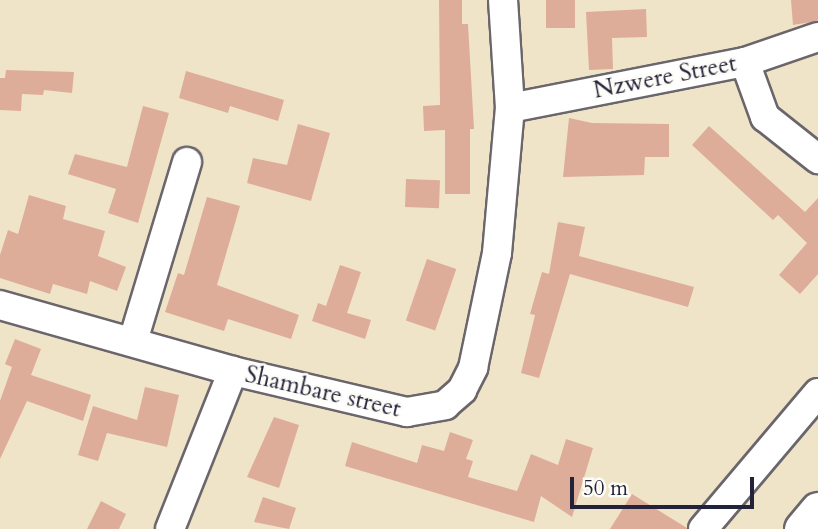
<!DOCTYPE html>
<html>
<head>
<meta charset="utf-8">
<style>
	body { margin:0 }
	#map { position:relative; width:818px; height:529px; overflow:hidden; background:#efe4c7; font-family:Cardo,serif }
	div>[style] { position:absolute }
	.building>* { inset:0; background:#dead9a; transform-origin:0 0 }
	.roads { filter:drop-shadow(2px 0 #6a666c) drop-shadow(-2px 0 #6a666c) drop-shadow(0 2px #6a666c) drop-shadow(0 -2px #6a666c) }
	.minor>* { height:28px; margin:-14px; padding:0 14px; transform-origin:14px; border-radius:14px; background:#fff }
	.tertiary>* { height:35px; margin:-17.5px; padding:0 17.5px; transform-origin:17.5px; border-radius:17.5px; background:#fff }
	span { translate:-50% -50%; white-space:nowrap; text-align:center; line-height:1.15; -webkit-text-stroke:5px #fdfcf7; paint-order:stroke }
	.street-label { font-size:24px; color:#22223b }
	.scale { position:absolute; left:570px; top:477px; width:184px; height:32px; box-sizing:border-box; border:4px solid #22223b; border-top:0; padding-left:9px; font-size:21px; line-height:24px; white-space:nowrap; color:#22223b; -webkit-text-stroke:5px #fdfcf7; paint-order:stroke }
</style>
</head>
<body>
<div id="map">
	<div class="building">
		<i style="clip-path:polygon(439px 0,462px 0,462px 24px,468px 24px,474px 129px,470px 129px,470px 194px,445px 194px,445px 130px,424px 131px,423px 106px,440px 105px)"></i>
		<i style="left:546px;top:0;width:29px;height:28px"></i>
		<i style="clip-path:polygon(791px 0,818px 0,818px 21px,793px 25px)"></i>
		<i style="clip-path:polygon(646px 9px,647px 37px,612px 38px,613px 69px,589px 70px,586px 12px)"></i>
		<i style="clip-path:polygon(6px 70px,74px 72px,72px 93px,44px 90px,43px 95px,22px 94px,21px 111px,0 110px,0 78px,5px 78px)"></i>
		<i style="clip-path:polygon(186px 71px,284px 100px,278px 121px,230px 106px,228px 113px,179px 98px)"></i>
		<i style="clip-path:polygon(143px 106px,169px 113px,138px 223px,108px 213px,116px 189px,68px 174px,75px 154px,127px 167px)"></i>
		<i style="clip-path:polygon(569px 118px,592px 123px,669px 124px,669px 157px,645px 157px,644px 175px,563px 177px)"></i>
		<i style="clip-path:polygon(298px 124px,330px 133px,311px 201px,247px 183px,253px 158px,287px 165px)"></i>
		<i style="clip-path:polygon(709px 126px,805px 212px,818px 198px,818px 274px,800px 294px,779px 275px,807px 243px,778px 215px,773px 220px,692px 145px)"></i>
		<i style="left:406px;top:179px;width:34px;height:28px;rotate:2deg"></i>
		<i style="clip-path:polygon(29px 195px,66px 206px,63px 219px,105px 231px,98px 256px,126px 267px,117px 291px,90px 281px,87px 294px,53px 284px,50px 294px,0 278px,0 255px,8px 230px,18px 234px)"></i>
		<i style="clip-path:polygon(207px 197px,240px 206px,217px 285px,299px 315px,291px 339px,228px 319px,224px 331px,165px 312px,178px 273px,184px 275px)"></i>
		<i style="clip-path:polygon(558px 222px,585px 227px,579px 256px,694px 287px,688px 307px,570px 274px,539px 378px,521px 373px,535px 315px,530px 314px,542px 272px,549px 274px)"></i>
		<i style="left:427px;top:259px;width:31px;height:65px;rotate:19deg"></i>
		<i style="clip-path:polygon(340px 265px,361px 272px,347px 313px,371px 320px,365px 339px,312px 321px,318px 303px,326px 306px)"></i>
		<i style="clip-path:polygon(15px 339px,41px 349px,31px 375px,91px 395px,83px 421px,27px 401px,0 459px,0 401px,12px 367px,5px 364px)"></i>
		<i style="clip-path:polygon(145px 387px,179px 395px,167px 447px,107px 433px,98px 461px,78px 455px,93px 406px,137px 420px)"></i>
		<i style="clip-path:polygon(274px 417px,299px 425px,279px 488px,247px 477px)"></i>
		<i style="clip-path:polygon(450px 432px,473px 440px,466px 459px,473px 461px,468px 477px,517px 491px,531px 454px,558px 465px,566px 439px,593px 448px,572px 517px,541px 496px,534px 522px,345px 466px,352px 442px,417px 463px,422px 445px,444px 451px)"></i>
		<i style="clip-path:polygon(632px 494px,687px 528px,687px 529px,610px 529px)"></i>
		<i style="clip-path:polygon(263px 497px,296px 508px,289px 529px,254px 522px)"></i>
		<i style="clip-path:polygon(101px 501px,126px 514px,119px 529px,87px 529px)"></i>
	</div>
	<div class="roads">
		<div class="minor">
			<i style="left:745px;top:62px;width:59px;rotate:70deg"></i>
			<i style="left:765px;top:117px;width:68px;rotate:38.4deg"></i>
			<i style="left:510px;top:108px;width:239px;rotate:-11.1deg"></i>
			<i style="left:745px;top:62px;width:77px;rotate:-18.9deg"></i>
			<i style="left:0;top:305px;width:242px;rotate:15.8deg"></i>
			<i style="left:233px;top:371px;width:179px;rotate:13.3deg"></i>
			<i style="left:407px;top:412px;width:39px;rotate:-10deg"></i>
			<i style="left:445px;top:405px;width:23px;rotate:-41deg"></i>
			<i style="left:462px;top:390px;width:25px;rotate:-63deg"></i>
			<i style="left:473px;top:368px;width:117px;rotate:-78.2deg"></i>
			<i style="left:497px;top:253px;width:146px;rotate:-84.9deg"></i>
			<i style="left:510px;top:108px;width:108px;rotate:-93.7deg"></i>
			<i style="left:133px;top:341px;width:187px;rotate:-73.2deg"></i>
			<i style="left:170px;top:529px;width:170px;rotate:-68.3deg"></i>
			<i style="left:703px;top:529px;width:178px;rotate:-49.8deg"></i>
		</div>
		<div class="tertiary">
			<i style="left:802px;top:529px;width:25px;rotate:-50deg"></i>
		</div>
	</div>
	<div class="street-label">
		<span style="left:665px;top:77px;rotate:-11deg">Nzwere Street</span>
		<span style="left:323px;top:392px;rotate:13deg">Shambare street</span>
	</div>
	<div class="scale">50 m</div>
</div>
</body>
</html>
